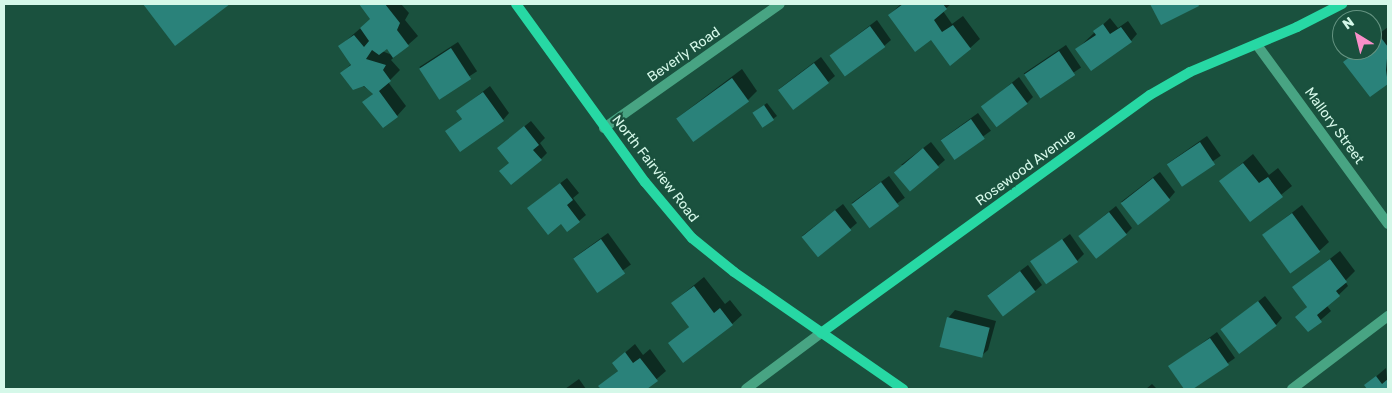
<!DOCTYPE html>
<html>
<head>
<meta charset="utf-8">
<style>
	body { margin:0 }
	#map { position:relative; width:1392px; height:393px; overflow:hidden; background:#1a513e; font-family:Rubik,sans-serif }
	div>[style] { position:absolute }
	.shadow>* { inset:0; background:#0007; transform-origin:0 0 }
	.building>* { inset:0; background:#2a827a; transform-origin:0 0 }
	.street>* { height:10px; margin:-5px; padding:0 5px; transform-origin:5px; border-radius:5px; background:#48a483 }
	.secondary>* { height:10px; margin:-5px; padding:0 5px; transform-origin:5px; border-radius:5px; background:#27d8a4 }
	span { translate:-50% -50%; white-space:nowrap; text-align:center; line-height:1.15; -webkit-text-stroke:4.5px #1a513e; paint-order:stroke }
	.street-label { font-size:14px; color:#d5f8e9 }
	.frame { position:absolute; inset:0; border:5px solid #d5f8e9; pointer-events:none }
	.north { position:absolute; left:1332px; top:10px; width:50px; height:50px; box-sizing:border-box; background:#1a513e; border:1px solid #659482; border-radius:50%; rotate:324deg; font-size:14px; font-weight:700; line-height:20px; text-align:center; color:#d5f8e9 }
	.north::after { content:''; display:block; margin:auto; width:18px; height:22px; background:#f98fc9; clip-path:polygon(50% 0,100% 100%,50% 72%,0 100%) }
</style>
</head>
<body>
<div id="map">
	<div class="shadow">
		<i style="clip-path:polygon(144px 4px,228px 4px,175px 44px)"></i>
		<i style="clip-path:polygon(evenodd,360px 4px,401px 4px,409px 13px,405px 20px,418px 36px,391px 60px,400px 70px,388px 82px,406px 106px,397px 116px,364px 102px,374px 93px,342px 73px,351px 64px,340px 46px,371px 19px,360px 4px,387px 47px,392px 55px,382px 51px,387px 47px)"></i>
		<i style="clip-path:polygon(901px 4px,951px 4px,943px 11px,952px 24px,963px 16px,980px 39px,970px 48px,931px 38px,889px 15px)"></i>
		<i style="clip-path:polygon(1110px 18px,1118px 28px,1128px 21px,1137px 34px,1131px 41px,1077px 49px)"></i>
		<i style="clip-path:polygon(877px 20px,891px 40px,884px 46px,831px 55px)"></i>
		<i style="clip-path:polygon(1388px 27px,1388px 82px,1371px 95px,1345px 62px,1358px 50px,1372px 50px,1372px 39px)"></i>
		<i style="left:458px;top:42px;width:35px;height:46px;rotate:57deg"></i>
		<i style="left:1066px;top:45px;width:27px;height:51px;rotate:56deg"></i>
		<i style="clip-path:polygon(821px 57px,835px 76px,828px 82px,779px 89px)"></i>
		<i style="clip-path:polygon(742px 69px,757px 91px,748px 100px,677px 118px)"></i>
		<i style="clip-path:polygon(1019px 77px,1033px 97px,1027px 103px,983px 106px)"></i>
		<i style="clip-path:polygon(490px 86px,509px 113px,503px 120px,447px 131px,463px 118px,458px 111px)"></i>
		<i style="clip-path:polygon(767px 103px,777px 116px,763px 126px,757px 110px)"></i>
		<i style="left:978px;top:113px;width:22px;height:46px;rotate:54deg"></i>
		<i style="clip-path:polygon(531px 121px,545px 138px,540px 143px,547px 153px,541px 159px,506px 141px)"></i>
		<i style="left:1207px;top:136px;width:24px;height:48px;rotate:55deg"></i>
		<i style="clip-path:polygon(931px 142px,945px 160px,938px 166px,901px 165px)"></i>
		<i style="clip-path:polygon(1253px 154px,1269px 175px,1278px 168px,1292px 186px,1250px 220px,1221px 181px)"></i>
		<i style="clip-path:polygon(1160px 172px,1175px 192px,1169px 199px,1121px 202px)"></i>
		<i style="left:889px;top:176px;width:27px;height:46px;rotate:54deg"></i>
		<i style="clip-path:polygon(567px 178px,579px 193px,573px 198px,586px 215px,579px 221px,561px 223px,536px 202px)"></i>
		<i style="clip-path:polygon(843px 204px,857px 223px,850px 229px,802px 236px)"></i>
		<i style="clip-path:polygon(1302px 205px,1329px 242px,1319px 251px,1264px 234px)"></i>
		<i style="clip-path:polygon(1116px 206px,1132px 228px,1126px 234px,1079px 236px)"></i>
		<i style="left:608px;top:233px;width:39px;height:43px;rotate:54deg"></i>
		<i style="clip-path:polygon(1070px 234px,1084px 254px,1077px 261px,1033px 262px)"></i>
		<i style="clip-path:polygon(1340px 251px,1355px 271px,1345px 281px,1348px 286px,1327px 306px,1331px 311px,1308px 331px,1297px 317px,1308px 306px,1294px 287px)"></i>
		<i style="clip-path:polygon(1028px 265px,1042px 285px,1035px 291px,988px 295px)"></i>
		<i style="clip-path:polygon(704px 277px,725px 304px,730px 300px,742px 315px,732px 324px,670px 344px,690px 326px,672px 303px)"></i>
		<i style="clip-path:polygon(1265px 296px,1282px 318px,1276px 325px,1223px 330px)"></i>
		<i style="clip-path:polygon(955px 310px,996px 321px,988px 350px,981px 356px,941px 346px,949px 317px)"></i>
		<i style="clip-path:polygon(1217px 332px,1235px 358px,1191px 389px,1185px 389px,1170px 367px)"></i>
		<i style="clip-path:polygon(635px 344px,643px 355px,650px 349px,666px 371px,645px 389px,602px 389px,600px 386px,619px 370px,613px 363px)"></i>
		<i style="clip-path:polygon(1386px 368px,1388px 389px,1369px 389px,1366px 385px)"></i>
		<i style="clip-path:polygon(579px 379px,586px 389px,565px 389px)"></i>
		<i style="clip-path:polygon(1152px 384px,1157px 389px,1146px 389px)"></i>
	</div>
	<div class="building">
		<i style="clip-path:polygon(143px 4px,230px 4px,175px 46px)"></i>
		<i style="clip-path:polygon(359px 4px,385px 4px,400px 23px,397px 30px,409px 46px,393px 58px,387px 49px,379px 55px,372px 50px,366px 59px,386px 65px,383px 70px,391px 81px,379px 91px,398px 117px,383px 128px,362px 102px,373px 94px,364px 86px,353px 90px,340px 73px,351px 65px,338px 46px,354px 35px,364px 47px,369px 41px,360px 28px,370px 19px)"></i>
		<i style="clip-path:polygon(903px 4px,943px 4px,947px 9px,934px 20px,942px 32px,953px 25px,971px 49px,950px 66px,931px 40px,915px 52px,888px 15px)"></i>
		<i style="clip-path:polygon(1150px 4px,1198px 4px,1199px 6px,1161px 25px)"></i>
		<i style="clip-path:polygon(1103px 24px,1110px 34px,1121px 27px,1132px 42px,1091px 71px,1075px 49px,1096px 35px,1093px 31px)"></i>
		<i style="left:870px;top:26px;width:26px;height:50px;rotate:54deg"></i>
		<i style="clip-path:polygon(1379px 35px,1388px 47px,1386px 70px,1388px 84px,1370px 97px,1343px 62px,1359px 50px,1372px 50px,1372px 40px)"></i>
		<i style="left:451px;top:48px;width:37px;height:38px;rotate:57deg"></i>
		<i style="left:1059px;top:51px;width:29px;height:42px;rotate:56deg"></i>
		<i style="left:814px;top:63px;width:25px;height:45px;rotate:53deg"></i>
		<i style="left:732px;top:78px;width:29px;height:69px;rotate:54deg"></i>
		<i style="left:1012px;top:83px;width:26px;height:39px;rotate:53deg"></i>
		<i style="clip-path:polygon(483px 92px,504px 121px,460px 152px,445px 131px,462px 119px,456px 111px)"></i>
		<i style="left:764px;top:105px;width:18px;height:14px;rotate:56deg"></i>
		<i style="left:971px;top:119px;width:24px;height:37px;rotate:55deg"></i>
		<i style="clip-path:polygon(524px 126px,539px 145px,533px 150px,542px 160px,511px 185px,499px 171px,509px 163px,497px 148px)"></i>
		<i style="left:1200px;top:142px;width:27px;height:40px;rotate:56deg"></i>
		<i style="left:923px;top:148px;width:25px;height:38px;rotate:50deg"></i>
		<i style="clip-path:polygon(1243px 163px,1259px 183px,1268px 177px,1283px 197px,1250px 222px,1219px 181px)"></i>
		<i style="left:1153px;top:178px;width:28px;height:41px;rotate:52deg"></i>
		<i style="left:881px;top:182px;width:30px;height:37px;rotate:53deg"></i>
		<i style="clip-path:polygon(560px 183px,573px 200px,567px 205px,580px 222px,567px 232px,561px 224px,548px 235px,527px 208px)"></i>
		<i style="left:835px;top:210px;width:26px;height:43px;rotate:51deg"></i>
		<i style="left:1109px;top:212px;width:29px;height:39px;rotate:52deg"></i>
		<i style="left:1292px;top:213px;width:48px;height:37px;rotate:54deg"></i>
		<i style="left:601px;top:239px;width:42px;height:34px;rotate:55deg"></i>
		<i style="left:1062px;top:239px;width:28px;height:39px;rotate:55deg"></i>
		<i style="clip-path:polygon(1330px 259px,1347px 282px,1336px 291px,1340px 296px,1317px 315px,1322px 322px,1308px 332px,1295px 317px,1307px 307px,1292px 287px)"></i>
		<i style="left:1020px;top:271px;width:26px;height:41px;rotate:53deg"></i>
		<i style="clip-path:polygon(694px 286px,714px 313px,720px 308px,733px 325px,683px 363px,668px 343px,689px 327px,671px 303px)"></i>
		<i style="left:1258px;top:301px;width:31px;height:47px;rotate:53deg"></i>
		<i style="left:947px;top:317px;width:44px;height:31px;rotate:14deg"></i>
		<i style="clip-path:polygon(1210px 338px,1229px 365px,1193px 389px,1184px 389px,1168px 366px)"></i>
		<i style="clip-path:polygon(625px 352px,633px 363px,640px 358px,658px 381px,647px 389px,601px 389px,598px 386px,618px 371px,612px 363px)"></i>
		<i style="clip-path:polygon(1376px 376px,1382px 384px,1388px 379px,1388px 389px,1367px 389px,1364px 385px)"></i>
	</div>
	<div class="street">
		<i style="left:1257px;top:45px;width:222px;rotate:53.8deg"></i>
		<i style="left:604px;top:128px;width:215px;rotate:-35.2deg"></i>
		<i style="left:746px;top:389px;width:94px;rotate:-36.7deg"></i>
		<i style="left:1292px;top:389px;width:121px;rotate:-37.2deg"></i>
	</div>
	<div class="secondary">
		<i style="left:516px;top:4px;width:220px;rotate:54.1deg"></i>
		<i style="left:645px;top:182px;width:73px;rotate:50deg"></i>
		<i style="left:692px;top:238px;width:54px;rotate:39deg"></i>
		<i style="left:734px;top:272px;width:206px;rotate:34.7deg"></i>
		<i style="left:821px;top:333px;width:406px;rotate:-35.9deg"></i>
		<i style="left:1150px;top:95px;width:46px;rotate:-29.9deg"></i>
		<i style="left:1190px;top:72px;width:116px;rotate:-22.8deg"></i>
		<i style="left:1297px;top:27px;width:51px;rotate:-27.1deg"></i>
	</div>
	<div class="street-label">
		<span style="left:684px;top:55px;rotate:-35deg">Beverly Road</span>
		<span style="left:1334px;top:126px;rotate:54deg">Mallory Street</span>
		<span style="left:1026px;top:168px;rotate:-36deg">Rosewood Avenue</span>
		<span style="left:655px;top:169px;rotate:52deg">North Fairview Road</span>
	</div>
	<div class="frame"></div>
	<div class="north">N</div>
</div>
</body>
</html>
